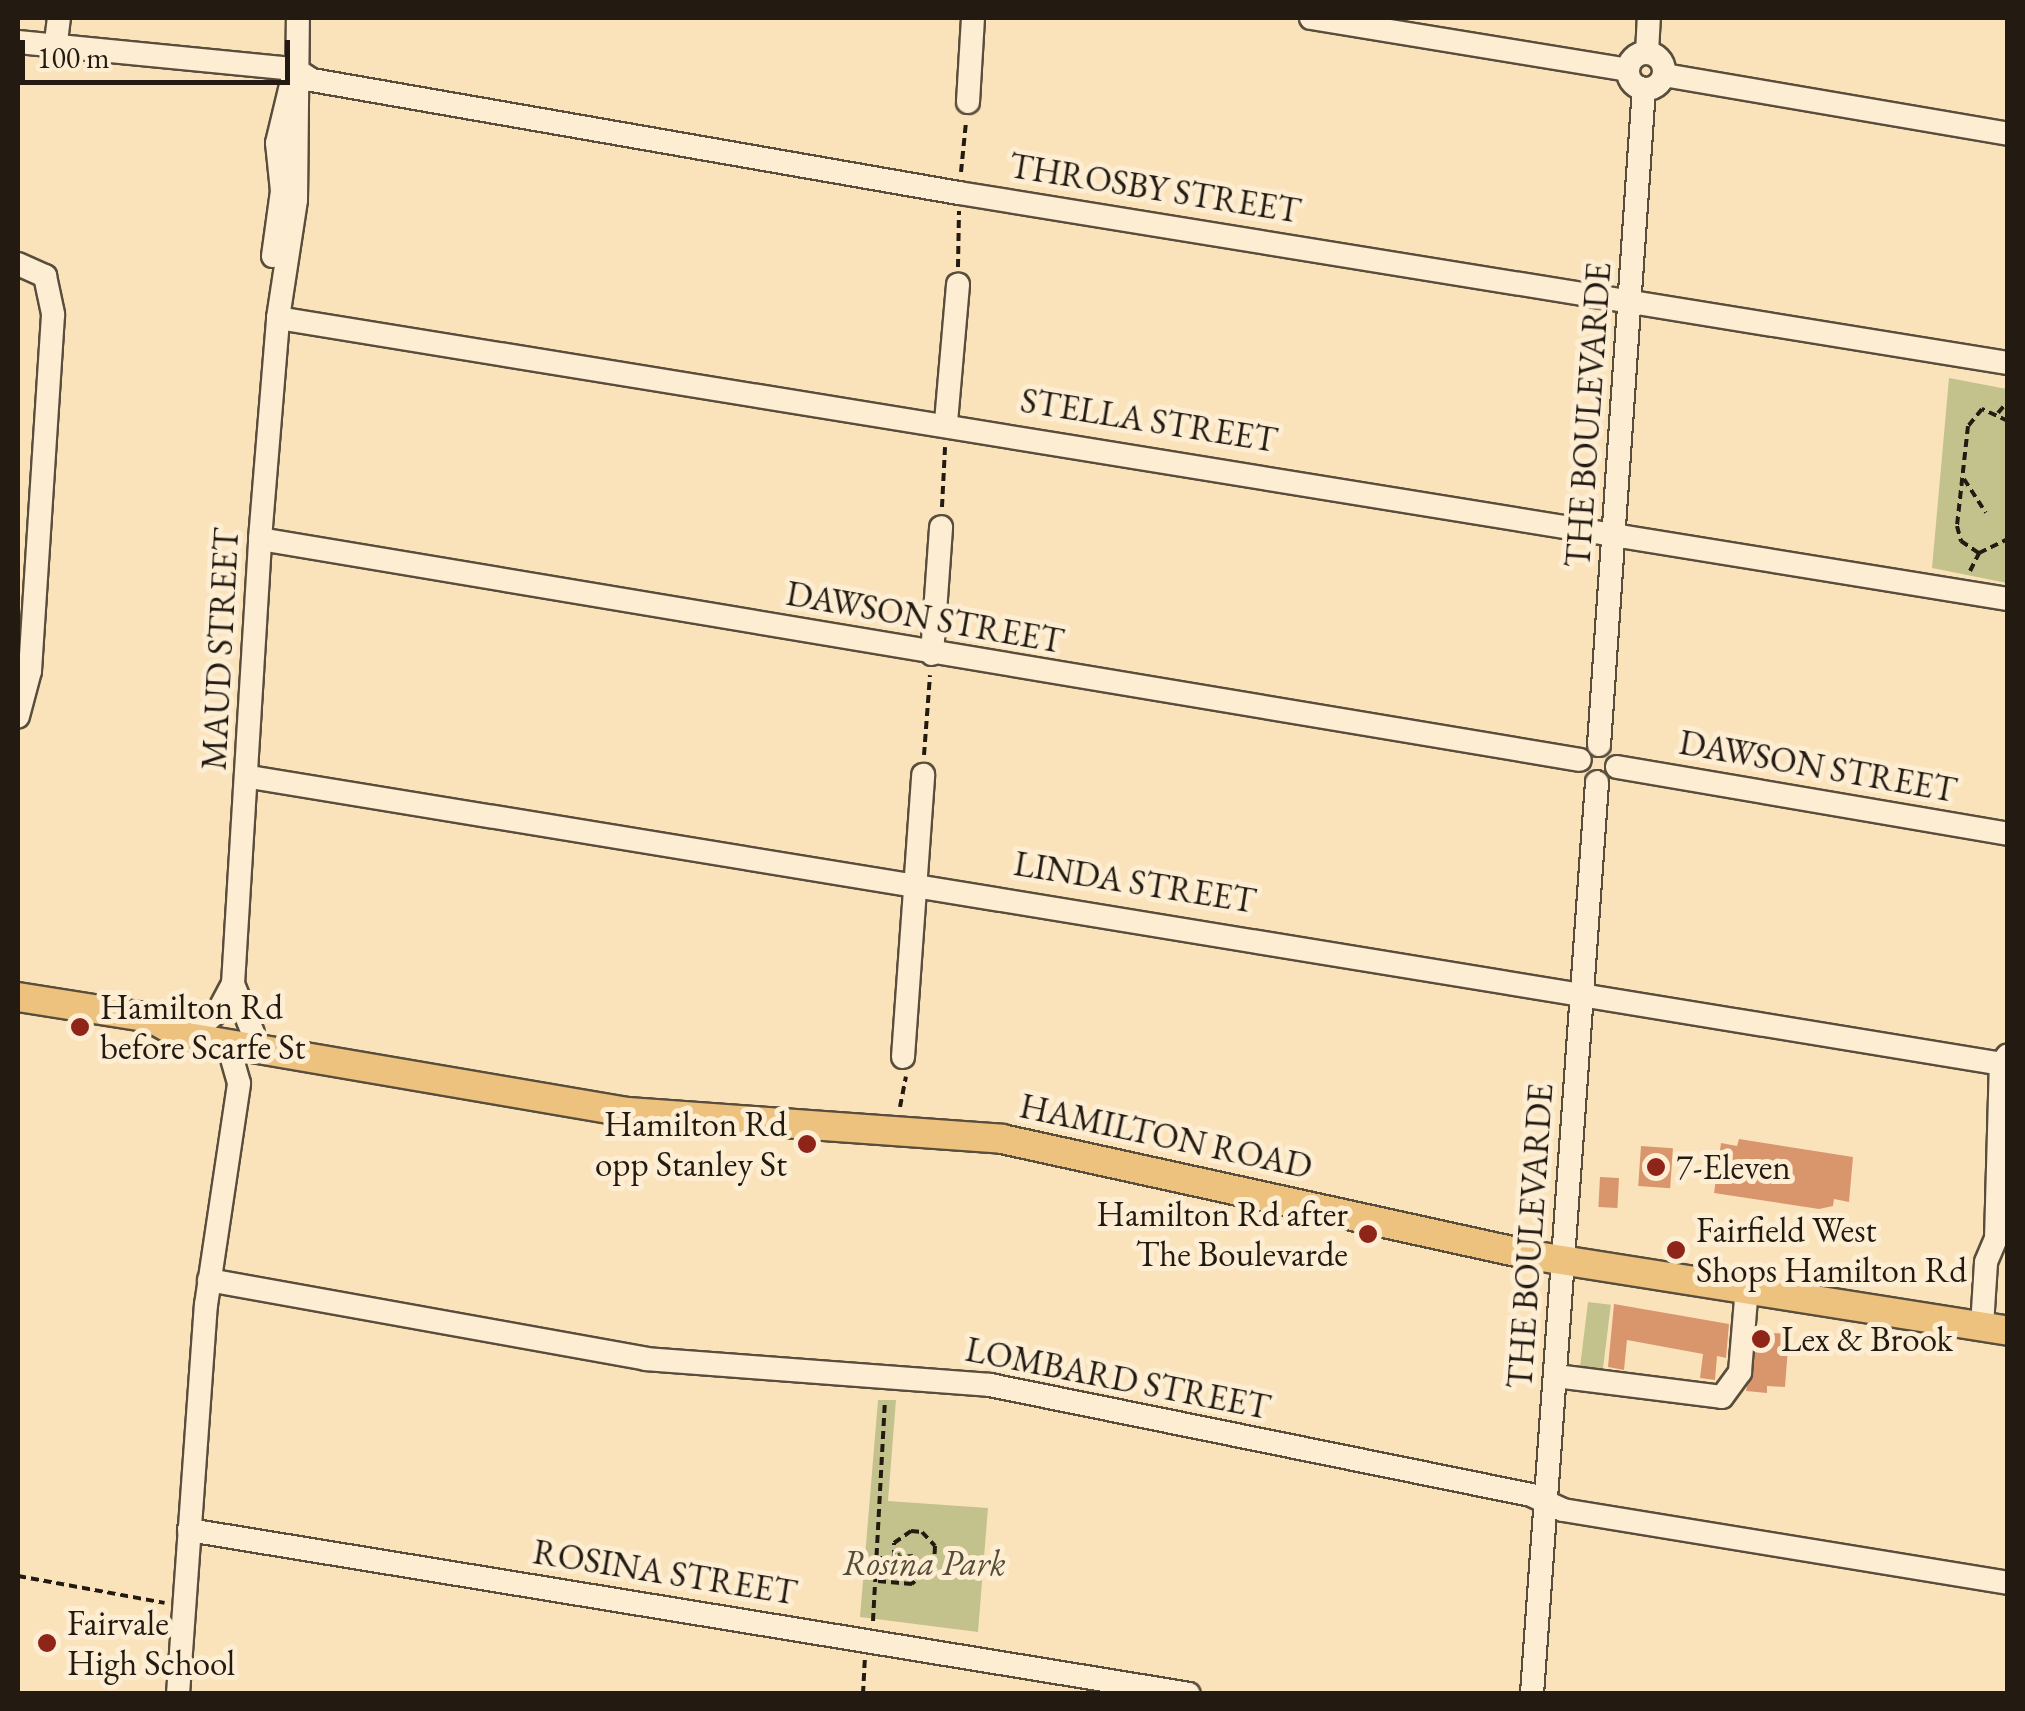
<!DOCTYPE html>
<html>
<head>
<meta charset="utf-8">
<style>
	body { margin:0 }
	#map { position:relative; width:2025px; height:1711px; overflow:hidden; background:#fae3bb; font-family:"EB Garamond",serif }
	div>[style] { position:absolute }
	.green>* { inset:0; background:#c4c28c; transform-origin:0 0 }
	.building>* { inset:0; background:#d9966d; transform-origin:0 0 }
	.path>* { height:4px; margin-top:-2px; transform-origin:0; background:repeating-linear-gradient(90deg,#231b12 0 8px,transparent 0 13px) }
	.roads { filter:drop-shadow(2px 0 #594d3c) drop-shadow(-2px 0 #594d3c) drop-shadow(0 2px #594d3c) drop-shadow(0 -2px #594d3c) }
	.minor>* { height:22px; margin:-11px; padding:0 11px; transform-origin:11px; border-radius:11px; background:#fcedd3 }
	.minor>.ring { margin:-11px; padding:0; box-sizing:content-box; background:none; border:22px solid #fcedd3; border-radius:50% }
	.major>* { height:28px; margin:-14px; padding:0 14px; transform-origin:14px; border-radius:14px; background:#edc27e }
	.dots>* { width:28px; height:28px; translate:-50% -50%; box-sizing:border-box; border:5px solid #fcedd3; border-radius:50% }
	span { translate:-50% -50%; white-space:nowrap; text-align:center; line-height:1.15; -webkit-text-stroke:10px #fcedd3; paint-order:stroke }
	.street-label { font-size:35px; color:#231b12 }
	.poi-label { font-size:35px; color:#231b12 }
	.left { translate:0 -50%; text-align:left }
	.right { translate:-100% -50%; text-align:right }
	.park-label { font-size:35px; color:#534d37; font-style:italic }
	.frame { position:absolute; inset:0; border:20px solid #231b12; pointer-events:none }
	.scale { position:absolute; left:20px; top:40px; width:270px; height:45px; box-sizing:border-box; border:5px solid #231b12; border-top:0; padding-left:12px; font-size:30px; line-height:35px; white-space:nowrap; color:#231b12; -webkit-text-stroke:8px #fcedd3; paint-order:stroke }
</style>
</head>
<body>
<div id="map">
	<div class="green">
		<i style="clip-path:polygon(1949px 378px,2007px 389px,2007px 583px,1932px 568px)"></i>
		<i style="left:1588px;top:1302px;width:23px;height:66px;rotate:7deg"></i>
		<i style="clip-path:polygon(878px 1400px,896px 1400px,888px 1501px,988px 1508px,978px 1632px,860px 1617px)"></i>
	</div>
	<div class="building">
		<i style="clip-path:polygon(1739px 1139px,1853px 1157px,1849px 1202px,1834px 1199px,1833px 1206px,1819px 1209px,1714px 1193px,1721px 1143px,1737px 1146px)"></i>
		<i style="left:1641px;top:1146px;width:32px;height:40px;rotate:4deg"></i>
		<i style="left:1600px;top:1177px;width:19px;height:30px;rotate:3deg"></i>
		<i style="clip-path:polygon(1614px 1304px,1729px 1324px,1726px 1358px,1717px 1356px,1715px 1380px,1700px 1378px,1703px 1354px,1627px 1340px,1624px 1370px,1608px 1367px)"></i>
		<i style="clip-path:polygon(1758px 1332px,1789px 1334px,1785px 1387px,1767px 1386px,1767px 1393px,1746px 1391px)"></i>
	</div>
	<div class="path">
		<i style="left:961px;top:172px;width:50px;rotate:-84.3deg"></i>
		<i style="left:958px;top:267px;width:56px;rotate:-89deg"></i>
		<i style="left:1998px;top:413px;width:16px;rotate:-50deg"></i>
		<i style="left:2008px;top:421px;width:29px;rotate:-155deg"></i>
		<i style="left:1982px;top:409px;width:22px;rotate:129deg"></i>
		<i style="left:1968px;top:426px;width:101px;rotate:96.3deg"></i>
		<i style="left:1957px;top:526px;width:16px;rotate:75deg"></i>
		<i style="left:1961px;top:541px;width:22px;rotate:34deg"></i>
		<i style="left:1979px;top:553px;width:32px;rotate:-26deg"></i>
		<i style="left:1964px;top:479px;width:40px;rotate:57.1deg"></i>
		<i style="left:942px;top:507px;width:60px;rotate:-87.1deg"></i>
		<i style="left:1970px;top:571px;width:20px;rotate:-63deg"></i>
		<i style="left:924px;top:755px;width:80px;rotate:-85.7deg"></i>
		<i style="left:900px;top:1107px;width:31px;rotate:-79deg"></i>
		<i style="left:874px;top:1558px;width:20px"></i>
		<i style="left:894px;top:1558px;width:15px;rotate:-90deg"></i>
		<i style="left:894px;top:1543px;width:21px;rotate:-35deg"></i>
		<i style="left:911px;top:1531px;width:11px;rotate:5deg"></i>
		<i style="left:922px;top:1532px;width:19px;rotate:47deg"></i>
		<i style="left:935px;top:1546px;width:18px;rotate:93deg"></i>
		<i style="left:934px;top:1564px;width:30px;rotate:138deg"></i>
		<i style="left:912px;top:1584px;width:35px;rotate:-175deg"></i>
		<i style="left:894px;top:1558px;width:19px;rotate:-6deg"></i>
		<i style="left:913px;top:1556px;width:18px;rotate:52deg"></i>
		<i style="left:18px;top:1576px;width:149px;rotate:10.4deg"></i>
		<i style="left:873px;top:1621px;width:219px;rotate:-86.9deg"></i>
		<i style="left:863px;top:1694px;width:36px;rotate:-87deg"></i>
	</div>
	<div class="roads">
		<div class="minor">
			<i style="left:1311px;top:18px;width:321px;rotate:9.3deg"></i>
			<i style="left:18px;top:42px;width:278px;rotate:5.6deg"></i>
			<i style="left:55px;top:50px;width:32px;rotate:-83deg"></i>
			<i style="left:1647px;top:53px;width:35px;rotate:-87deg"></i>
			<i class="ring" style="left:1628px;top:53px;width:14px;height:14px"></i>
			<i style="left:295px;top:69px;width:20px;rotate:33deg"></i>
			<i style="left:312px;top:80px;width:657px;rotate:9.91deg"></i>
			<i style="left:959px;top:193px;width:1063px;rotate:9.21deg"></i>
			<i style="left:1664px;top:75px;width:349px;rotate:9.7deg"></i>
			<i style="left:968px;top:102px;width:84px;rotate:-86.6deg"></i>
			<i style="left:273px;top:256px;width:66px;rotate:-82.1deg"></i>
			<i style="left:282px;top:191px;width:48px;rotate:-95.9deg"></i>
			<i style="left:277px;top:143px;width:68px;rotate:-76.4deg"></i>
			<i style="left:18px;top:264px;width:30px;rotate:24deg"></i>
			<i style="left:45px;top:276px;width:40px;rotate:78deg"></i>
			<i style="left:53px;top:315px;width:357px;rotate:93.7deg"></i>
			<i style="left:30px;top:671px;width:47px;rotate:104.9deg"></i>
			<i style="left:278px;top:318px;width:1753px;rotate:9.23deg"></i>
			<i style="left:946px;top:422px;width:138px;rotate:-85deg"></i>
			<i style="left:260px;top:539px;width:1338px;rotate:9.5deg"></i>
			<i style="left:932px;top:654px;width:127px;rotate:-85.9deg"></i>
			<i style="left:1599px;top:745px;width:658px;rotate:-86.08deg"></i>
			<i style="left:1617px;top:767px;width:397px;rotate:9.7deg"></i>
			<i style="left:250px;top:777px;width:1781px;rotate:9.3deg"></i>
			<i style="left:202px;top:1025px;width:23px;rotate:-41deg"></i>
			<i style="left:219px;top:1010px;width:30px;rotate:-62deg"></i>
			<i style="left:253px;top:1033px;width:53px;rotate:-112.2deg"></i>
			<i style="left:233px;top:984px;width:446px;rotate:-86.5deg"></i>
			<i style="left:260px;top:539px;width:222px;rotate:-85.3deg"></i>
			<i style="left:278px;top:318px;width:119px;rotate:-81.3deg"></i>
			<i style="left:296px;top:200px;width:182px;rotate:-89.4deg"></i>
			<i style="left:903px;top:1057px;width:283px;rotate:-85.9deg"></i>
			<i style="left:209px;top:1280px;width:444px;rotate:10.2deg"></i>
			<i style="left:646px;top:1359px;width:345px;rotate:4.3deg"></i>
			<i style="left:990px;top:1385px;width:552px;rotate:11.49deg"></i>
			<i style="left:1531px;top:1495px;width:35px;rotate:25deg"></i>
			<i style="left:1563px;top:1510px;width:451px;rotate:9.3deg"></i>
			<i style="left:1982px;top:1326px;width:64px;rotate:-86.4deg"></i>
			<i style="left:1986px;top:1262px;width:25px;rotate:-67deg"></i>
			<i style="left:1996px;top:1239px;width:175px;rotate:-88.4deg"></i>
			<i style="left:2001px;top:1064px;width:11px;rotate:-52deg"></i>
			<i style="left:1556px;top:1376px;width:167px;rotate:7.2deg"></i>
			<i style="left:1722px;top:1397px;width:31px;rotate:-54deg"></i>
			<i style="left:1740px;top:1372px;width:85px;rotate:-85.3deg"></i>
			<i style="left:189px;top:1530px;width:1013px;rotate:9.31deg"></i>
			<i style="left:178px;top:1694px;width:390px;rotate:-85.9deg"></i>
			<i style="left:206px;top:1305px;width:224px;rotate:-81.5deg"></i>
			<i style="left:239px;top:1083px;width:32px;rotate:-106deg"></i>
			<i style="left:230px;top:1052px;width:13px;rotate:-138deg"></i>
			<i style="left:1532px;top:1694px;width:914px;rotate:-85.92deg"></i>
		</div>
		<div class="major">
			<i style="left:18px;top:997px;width:160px;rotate:9deg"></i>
			<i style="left:158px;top:1022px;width:28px;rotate:30deg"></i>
			<i style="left:182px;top:1036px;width:452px;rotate:9.7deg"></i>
			<i style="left:628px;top:1112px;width:375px;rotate:4.1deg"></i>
			<i style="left:1002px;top:1139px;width:541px;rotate:12.39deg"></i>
			<i style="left:1530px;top:1255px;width:484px;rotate:9deg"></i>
		</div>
	</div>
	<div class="dots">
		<i style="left:80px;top:1027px;background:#8f2418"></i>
		<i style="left:807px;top:1144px;background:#8f2418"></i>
		<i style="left:1656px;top:1167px;background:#8f2418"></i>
		<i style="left:1368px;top:1234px;background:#8f2418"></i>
		<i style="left:1676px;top:1250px;background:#8f2418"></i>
		<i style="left:1761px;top:1339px;background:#8f2418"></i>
		<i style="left:47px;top:1643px;background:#8f2418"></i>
	</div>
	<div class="street-label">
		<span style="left:1155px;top:188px;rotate:9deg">THROSBY STREET</span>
		<span style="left:1588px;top:415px;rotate:-86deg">THE BOULEVARDE</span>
		<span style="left:1149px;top:420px;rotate:9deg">STELLA STREET</span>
		<span style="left:925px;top:617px;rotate:10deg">DAWSON STREET</span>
		<span style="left:220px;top:649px;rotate:-87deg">MAUD STREET</span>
		<span style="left:1818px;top:766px;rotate:10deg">DAWSON STREET</span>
		<span style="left:1135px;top:882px;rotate:9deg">LINDA STREET</span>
		<span style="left:1166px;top:1136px;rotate:12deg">HAMILTON ROAD</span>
		<span style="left:1530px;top:1236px;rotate:-86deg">THE BOULEVARDE</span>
		<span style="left:1118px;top:1378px;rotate:11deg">LOMBARD STREET</span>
		<span style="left:665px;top:1572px;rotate:9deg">ROSINA STREET</span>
	</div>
	<div class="poi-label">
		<span class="left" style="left:100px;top:1027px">Hamilton Rd<br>before Scarfe St</span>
		<span class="right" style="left:787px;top:1144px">Hamilton Rd<br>opp Stanley St</span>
		<span class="left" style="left:1676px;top:1167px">7-Eleven</span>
		<span class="right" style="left:1348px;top:1234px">Hamilton Rd after<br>The Boulevarde</span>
		<span class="left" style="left:1696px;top:1250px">Fairfield West<br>Shops Hamilton Rd</span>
		<span class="left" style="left:1781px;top:1339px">Lex &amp; Brook</span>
		<span class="left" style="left:67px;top:1643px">Fairvale<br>High School</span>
	</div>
	<div class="park-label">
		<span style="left:924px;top:1563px">Rosina Park</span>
	</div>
	<div class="frame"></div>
	<div class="scale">100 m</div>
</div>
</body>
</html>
